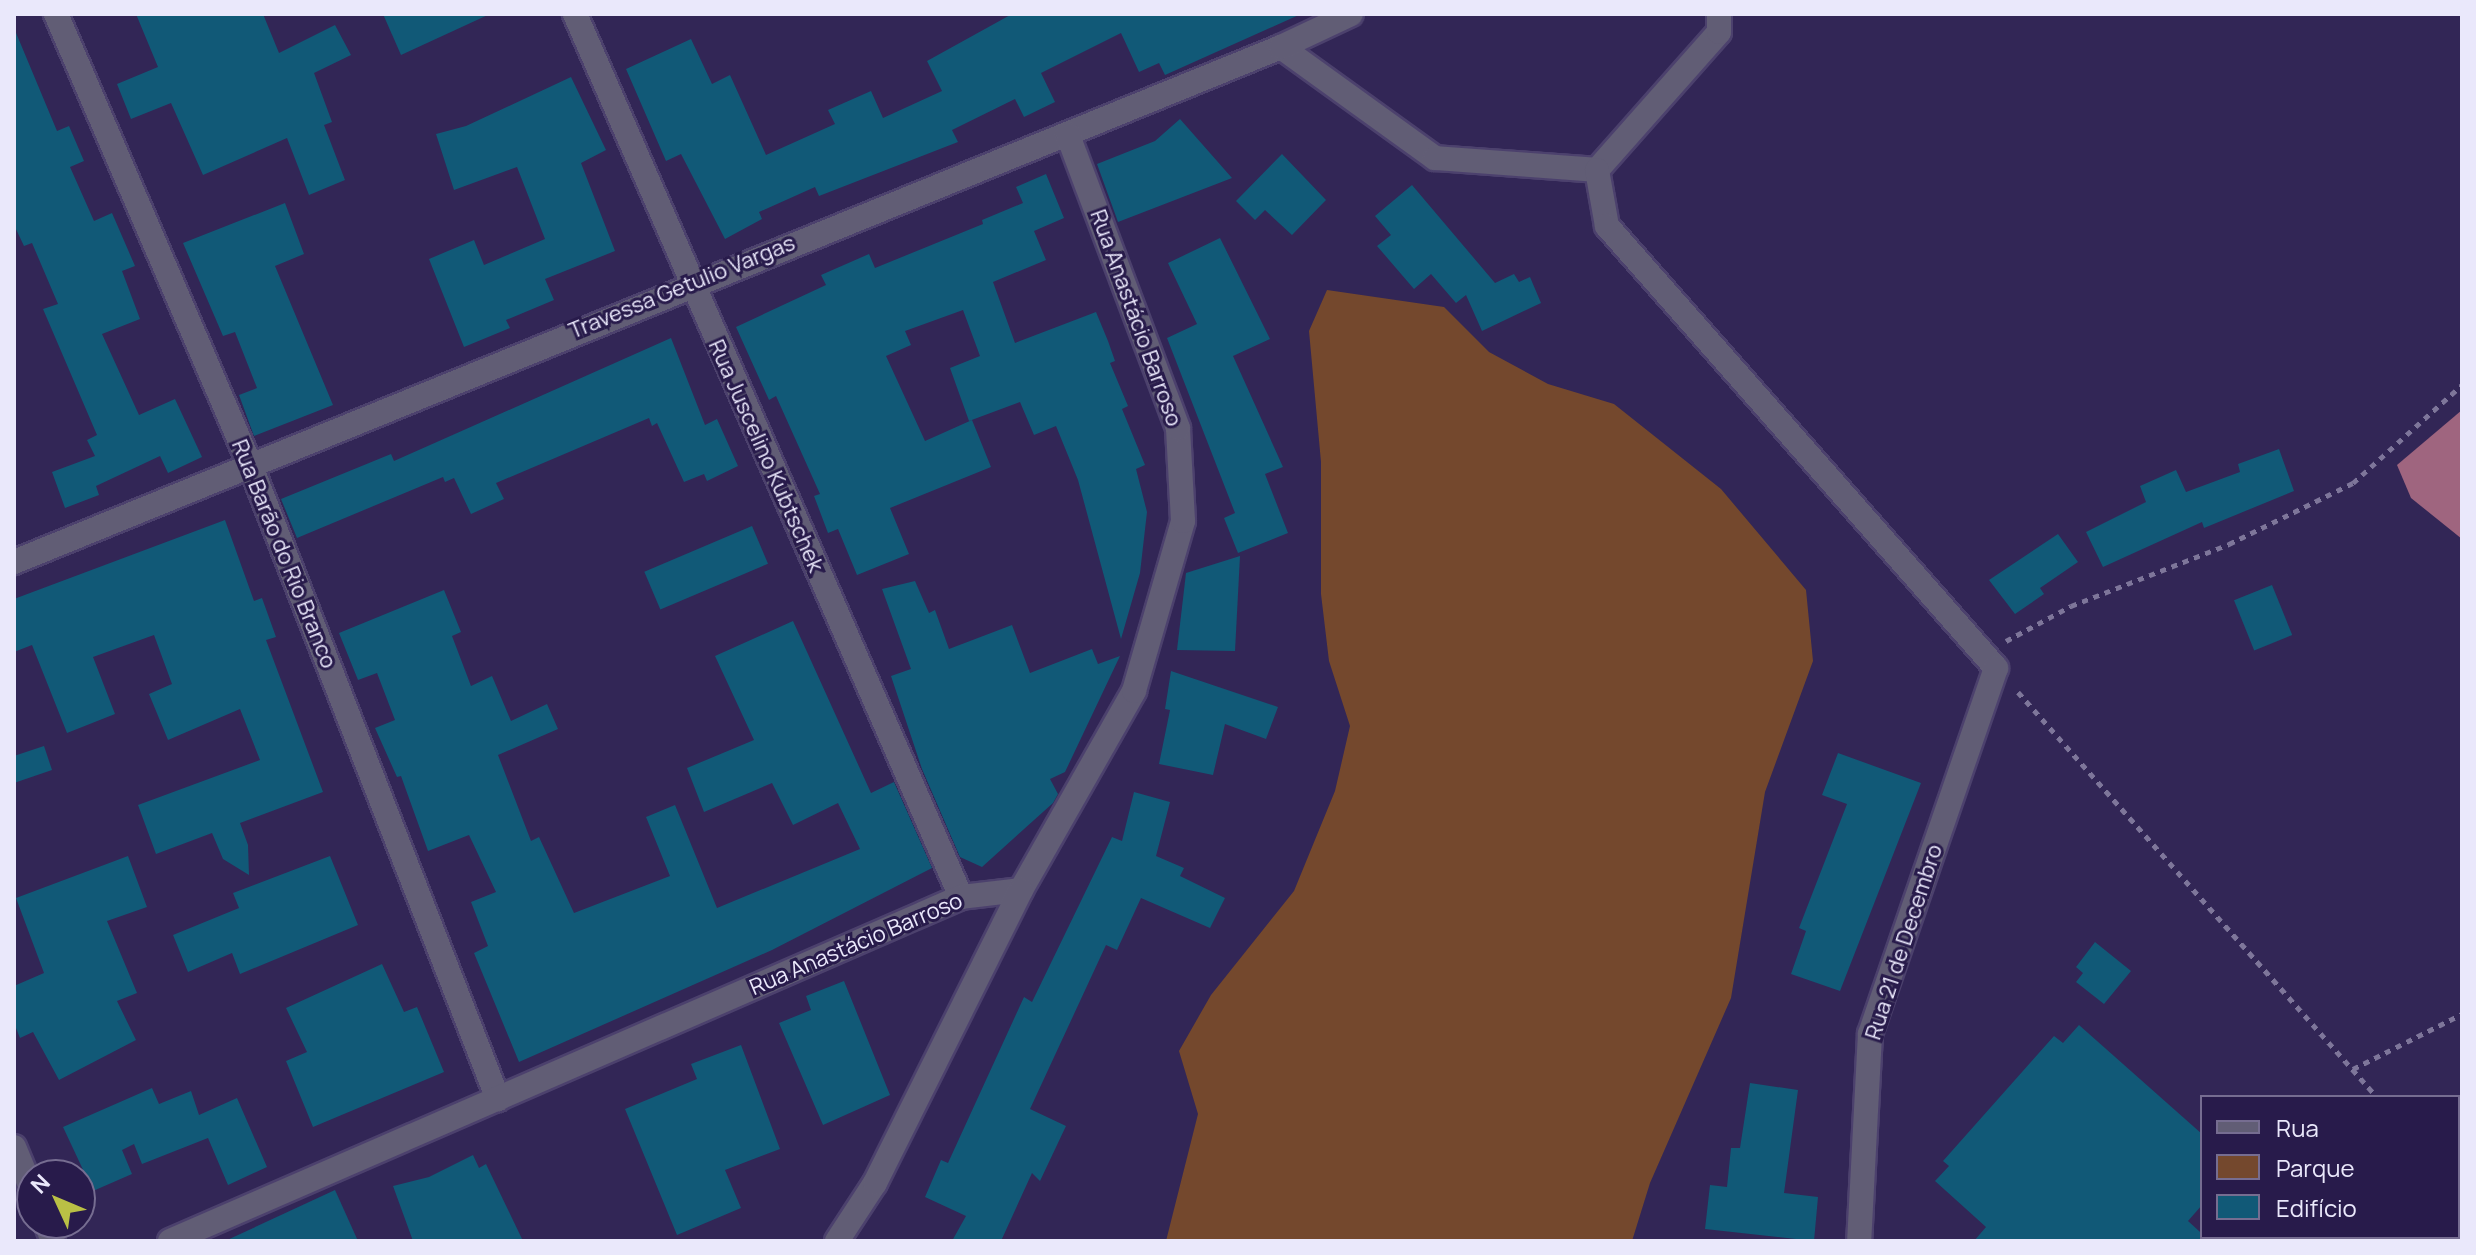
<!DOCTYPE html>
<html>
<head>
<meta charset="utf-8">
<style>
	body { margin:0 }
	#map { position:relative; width:2476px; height:1255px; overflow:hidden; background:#322656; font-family:Manrope,sans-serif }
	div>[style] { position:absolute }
	.green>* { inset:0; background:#74482d }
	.water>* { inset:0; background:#9f657f }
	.building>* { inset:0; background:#115977; transform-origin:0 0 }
	.path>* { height:5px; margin-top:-2.5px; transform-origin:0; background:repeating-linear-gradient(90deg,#7e769a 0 6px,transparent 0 12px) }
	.roads { filter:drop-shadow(2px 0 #4c416d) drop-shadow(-2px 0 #4c416d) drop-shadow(0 2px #4c416d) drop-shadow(0 -2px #4c416d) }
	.minor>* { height:24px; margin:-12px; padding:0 12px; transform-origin:12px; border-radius:12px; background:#615d75 }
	span { translate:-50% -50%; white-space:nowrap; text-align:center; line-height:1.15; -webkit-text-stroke:6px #281b4b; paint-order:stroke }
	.street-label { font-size:22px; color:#eae8fb }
	.frame { position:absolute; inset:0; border:16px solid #eae8fb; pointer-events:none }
	.legend { position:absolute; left:2200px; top:1095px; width:260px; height:144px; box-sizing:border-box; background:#281b4b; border:2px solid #766d91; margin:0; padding:10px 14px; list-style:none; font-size:24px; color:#eae8fb }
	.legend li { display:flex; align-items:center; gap:16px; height:40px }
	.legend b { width:40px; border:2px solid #766d91 }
	.north { position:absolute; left:16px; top:1159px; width:80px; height:80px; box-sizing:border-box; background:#281b4b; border:2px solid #766d91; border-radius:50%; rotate:314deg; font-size:22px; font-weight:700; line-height:32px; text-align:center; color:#eae8fb }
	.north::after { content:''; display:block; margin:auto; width:28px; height:36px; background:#bac045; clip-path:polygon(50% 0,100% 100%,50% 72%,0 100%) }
</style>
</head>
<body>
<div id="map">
	<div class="green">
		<i style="clip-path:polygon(1327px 290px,1444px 307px,1489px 352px,1548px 384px,1614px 404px,1721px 489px,1806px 590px,1813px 661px,1765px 792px,1731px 998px,1650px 1183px,1632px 1241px,1166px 1241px,1198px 1114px,1179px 1051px,1211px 995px,1294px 891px,1335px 791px,1350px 726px,1329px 661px,1321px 594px,1321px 462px,1309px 331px)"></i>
	</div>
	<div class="water">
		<i style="clip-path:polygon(2462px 410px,2462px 539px,2411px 498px,2397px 465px)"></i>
	</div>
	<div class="building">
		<i style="clip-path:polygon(136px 14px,263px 14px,279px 53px,335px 25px,351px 55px,314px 73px,332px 122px,324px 125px,345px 180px,309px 195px,287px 138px,203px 175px,171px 103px,131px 119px,117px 84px,158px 67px)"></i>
		<i style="clip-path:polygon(383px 14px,490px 14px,401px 55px)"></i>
		<i style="clip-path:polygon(1012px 14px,1301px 14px,1165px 75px,1159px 63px,1139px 72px,1121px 33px,1041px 73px,1055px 102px,1024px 117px,1015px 99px,952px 130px,958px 142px,819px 196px,815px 187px,759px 212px,762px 219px,725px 239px,681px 154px,666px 161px,626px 69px,691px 39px,712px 84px,730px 75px,766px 155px,835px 124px,828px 110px,871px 91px,883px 118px,942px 91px,927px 61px)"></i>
		<i style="clip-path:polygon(14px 28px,57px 131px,69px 126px,84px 161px,70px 167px,94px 221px,112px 213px,135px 266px,122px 271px,140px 319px,102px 334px,139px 415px,175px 399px,202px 457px,168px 473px,160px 456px,96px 486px,99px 495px,65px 508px,52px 472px,95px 456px,87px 440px,97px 435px,43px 309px,58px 304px,32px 243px,24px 246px,14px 225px)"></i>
		<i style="clip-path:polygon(571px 77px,606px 150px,581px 163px,615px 251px,545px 279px,554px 300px,506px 320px,510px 328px,464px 347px,429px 259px,474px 240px,484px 265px,545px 239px,517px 167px,454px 190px,436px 134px,466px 126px)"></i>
		<i style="clip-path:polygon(1180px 119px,1232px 178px,1118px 222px,1097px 164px,1155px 141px)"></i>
		<i style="clip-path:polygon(1282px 154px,1326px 200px,1292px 235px,1265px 210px,1255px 220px,1236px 201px)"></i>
		<i style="clip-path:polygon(1046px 174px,1064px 218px,1034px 231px,1046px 260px,993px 282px,1015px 343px,1096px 312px,1108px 341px,1115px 361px,1110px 363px,1128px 406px,1122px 409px,1145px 465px,1136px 469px,1147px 512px,1140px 573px,1121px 639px,1078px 480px,1056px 426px,1034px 435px,1020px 402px,969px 421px,950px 368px,980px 356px,963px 310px,905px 331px,911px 345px,886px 356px,925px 441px,972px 420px,991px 467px,890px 508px,909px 554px,857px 575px,838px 529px,828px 533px,814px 496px,820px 494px,776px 396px,769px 400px,736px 327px,826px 285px,821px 275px,869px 254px,875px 268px,983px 224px,982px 220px,1023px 203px,1016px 187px)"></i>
		<i style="clip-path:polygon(1412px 185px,1495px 283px,1514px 274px,1519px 282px,1530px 277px,1541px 303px,1482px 331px,1466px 295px,1456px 303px,1431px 274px,1414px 289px,1377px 246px,1391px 235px,1375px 216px)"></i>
		<i style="clip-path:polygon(285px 203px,304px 254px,275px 266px,333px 405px,254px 436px,239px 395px,257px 388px,235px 332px,223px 336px,183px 243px)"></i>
		<i style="clip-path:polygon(1220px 238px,1270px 339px,1233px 356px,1283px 467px,1265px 474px,1288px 533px,1238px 553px,1224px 518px,1235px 513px,1167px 338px,1197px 324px,1168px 263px)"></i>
		<i style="clip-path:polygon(671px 338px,705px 425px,717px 419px,738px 466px,707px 481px,704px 474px,684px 482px,657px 423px,652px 426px,649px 418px,496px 483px,504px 499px,471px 514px,454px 478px,445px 482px,443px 477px,297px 538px,281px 499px,391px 454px,394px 461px)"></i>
		<i style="clip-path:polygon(2279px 449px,2294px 491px,2204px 528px,2202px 522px,2103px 567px,2086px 532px,2146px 502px,2140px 486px,2176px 470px,2186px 492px,2240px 472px,2238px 464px)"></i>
		<i style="clip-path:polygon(225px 520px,254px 601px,262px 598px,276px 637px,266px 640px,323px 792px,240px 823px,248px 845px,249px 875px,223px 859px,212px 833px,156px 854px,138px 805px,260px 760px,240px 709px,168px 740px,149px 694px,172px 684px,154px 635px,93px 657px,115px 714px,67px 733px,32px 645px,14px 652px,14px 599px)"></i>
		<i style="left:752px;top:526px;width:41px;height:117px;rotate:67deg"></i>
		<i style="clip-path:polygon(2058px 534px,2078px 562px,2040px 588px,2044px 594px,2015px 614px,1989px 580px)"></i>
		<i style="clip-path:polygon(1240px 556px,1235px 651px,1177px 650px,1186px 573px)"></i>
		<i style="clip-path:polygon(915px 581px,929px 613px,935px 610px,949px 649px,1012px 625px,1030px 673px,1092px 649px,1098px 664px,1120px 656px,1065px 772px,1050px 779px,1058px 794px,1053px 803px,982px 867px,960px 857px,922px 769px,891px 676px,911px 669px,882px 589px)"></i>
		<i style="left:2272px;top:585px;width:54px;height:41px;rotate:68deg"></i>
		<i style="clip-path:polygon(444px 590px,461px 632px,452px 636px,471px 686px,492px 676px,511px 721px,547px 704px,558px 729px,498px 755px,531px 841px,539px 837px,574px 913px,670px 876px,646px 817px,675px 805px,717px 908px,860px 849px,838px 803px,793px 825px,772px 783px,704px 812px,687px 768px,754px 740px,715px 656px,793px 621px,871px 793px,894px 782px,932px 868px,772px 950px,519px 1062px,474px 953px,488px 946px,471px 902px,496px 892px,469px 835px,428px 851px,401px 776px,397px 777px,375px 728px,395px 720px,377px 673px,358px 680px,339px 633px)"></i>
		<i style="clip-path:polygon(1171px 671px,1278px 707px,1266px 739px,1225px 724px,1213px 775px,1159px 764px,1170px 710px,1165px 709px)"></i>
		<i style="clip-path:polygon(44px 746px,52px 770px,14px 783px,14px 756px)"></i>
		<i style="clip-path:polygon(1838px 753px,1921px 783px,1840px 991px,1791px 974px,1806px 931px,1799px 928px,1847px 804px,1822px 795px)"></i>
		<i style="clip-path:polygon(1134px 792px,1170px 802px,1156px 856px,1184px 868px,1180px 876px,1225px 898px,1210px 928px,1141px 898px,1117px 950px,1106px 945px,1030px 1109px,1066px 1126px,1040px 1181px,1032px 1173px,1001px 1241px,952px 1241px,966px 1216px,925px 1197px,941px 1160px,948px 1163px,1024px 997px,1032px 1002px,1112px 837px,1122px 841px)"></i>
		<i style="clip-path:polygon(128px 856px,147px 907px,107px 921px,137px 993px,117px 1001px,136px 1040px,59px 1080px,33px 1032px,20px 1038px,14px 1023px,14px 986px,44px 973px,16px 898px)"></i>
		<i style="clip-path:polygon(330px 856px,358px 925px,240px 974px,232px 953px,188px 972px,173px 935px,239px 908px,233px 893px)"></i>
		<i style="clip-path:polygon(2095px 942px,2131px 971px,2104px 1004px,2076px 982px,2083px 973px,2076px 967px)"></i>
		<i style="clip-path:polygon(382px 964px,404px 1012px,417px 1007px,444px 1072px,313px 1127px,286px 1061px,307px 1052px,286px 1008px)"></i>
		<i style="clip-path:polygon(844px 981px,890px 1095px,823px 1125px,779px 1023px,811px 1010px,806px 996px)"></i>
		<i style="clip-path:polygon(2079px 1025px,2202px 1134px,2202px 1205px,2188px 1221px,2210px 1241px,1974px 1241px,1986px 1227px,1935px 1181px,1949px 1166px,1943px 1161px,2054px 1036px,2063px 1043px)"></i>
		<i style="clip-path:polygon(741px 1045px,780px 1149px,725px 1170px,741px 1208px,677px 1235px,625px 1109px,697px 1079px,691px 1064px)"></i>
		<i style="clip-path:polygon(1750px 1083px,1798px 1090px,1784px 1193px,1818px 1197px,1814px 1241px,1705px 1229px,1710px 1185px,1727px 1187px,1731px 1148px,1740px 1148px)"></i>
		<i style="clip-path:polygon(152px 1088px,159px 1104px,191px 1091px,199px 1115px,237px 1098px,267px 1167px,228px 1185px,208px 1138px,142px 1164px,134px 1144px,122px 1150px,132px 1174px,93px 1191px,63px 1127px)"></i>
		<i style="clip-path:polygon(473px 1155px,479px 1168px,486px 1164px,523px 1241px,413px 1241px,393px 1186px,429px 1177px)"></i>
		<i style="clip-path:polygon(335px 1190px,358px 1241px,225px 1241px)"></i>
	</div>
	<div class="path">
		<i style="left:2006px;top:641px;width:74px;rotate:-28.3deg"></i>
		<i style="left:2071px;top:606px;width:170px;rotate:-21.4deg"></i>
		<i style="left:2229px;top:544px;width:138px;rotate:-26.2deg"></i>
		<i style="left:2353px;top:483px;width:147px;rotate:-42deg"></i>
		<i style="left:2018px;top:692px;width:541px;rotate:48.45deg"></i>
		<i style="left:2353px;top:1069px;width:122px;rotate:-26.8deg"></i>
	</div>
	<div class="roads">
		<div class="minor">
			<i style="left:56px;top:14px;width:490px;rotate:66.7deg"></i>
			<i style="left:250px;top:464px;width:682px;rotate:68.67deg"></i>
			<i style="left:575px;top:14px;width:964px;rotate:66.39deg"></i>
			<i style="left:1281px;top:47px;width:190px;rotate:35.8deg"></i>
			<i style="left:1435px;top:158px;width:162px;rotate:4.2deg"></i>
			<i style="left:1597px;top:170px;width:184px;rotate:-48.5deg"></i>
			<i style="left:1719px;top:32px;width:18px;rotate:-90deg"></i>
			<i style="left:1597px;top:170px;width:57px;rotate:79.9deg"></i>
			<i style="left:1607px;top:226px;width:589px;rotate:48.65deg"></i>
			<i style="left:1996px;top:668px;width:387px;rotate:109deg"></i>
			<i style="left:1870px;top:1034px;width:207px;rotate:93deg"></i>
			<i style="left:14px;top:562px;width:1368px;rotate:-22.12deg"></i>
			<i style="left:1281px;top:47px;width:77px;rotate:-25.2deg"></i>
			<i style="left:14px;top:1147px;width:47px;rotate:67.3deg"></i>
			<i style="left:46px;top:1223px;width:19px;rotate:69deg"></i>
			<i style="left:170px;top:1241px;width:863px;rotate:-23.5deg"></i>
			<i style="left:961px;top:897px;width:60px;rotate:-6.7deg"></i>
			<i style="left:1021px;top:890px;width:229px;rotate:-60.4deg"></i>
			<i style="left:1134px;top:691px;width:177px;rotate:-73.9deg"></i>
			<i style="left:1183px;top:521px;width:93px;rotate:-93.1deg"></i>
			<i style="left:1178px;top:428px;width:313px;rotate:-110.6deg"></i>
			<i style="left:837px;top:1241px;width:69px;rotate:-56.8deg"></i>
			<i style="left:875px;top:1183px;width:327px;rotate:-63.5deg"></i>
		</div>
	</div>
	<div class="street-label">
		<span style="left:682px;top:287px;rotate:-22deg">Travessa Getulio Vargas</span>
		<span style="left:1136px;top:318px;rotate:70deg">Rua Anastácio Barroso</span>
		<span style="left:766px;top:456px;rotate:66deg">Rua Juscelino Kubtschek</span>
		<span style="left:284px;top:554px;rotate:68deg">Rua Barão do Rio Branco</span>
		<span style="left:1904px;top:942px;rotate:-72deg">Rua 21 de Decembro</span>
		<span style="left:856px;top:944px;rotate:-23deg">Rua Anastácio Barroso</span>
	</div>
	<div class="frame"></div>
	<ul class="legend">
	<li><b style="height:10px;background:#615d75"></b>Rua</li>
	<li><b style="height:22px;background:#74482d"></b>Parque</li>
	<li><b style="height:22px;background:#115977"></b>Edifício</li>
	</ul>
	<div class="north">N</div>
</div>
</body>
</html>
